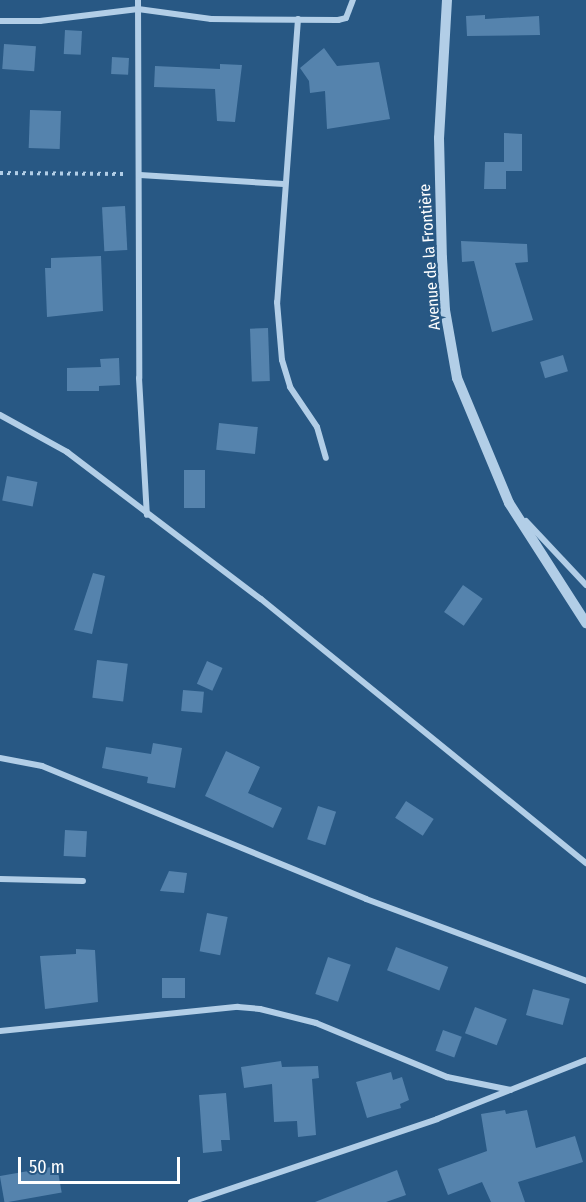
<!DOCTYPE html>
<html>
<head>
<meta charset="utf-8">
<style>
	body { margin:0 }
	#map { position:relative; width:586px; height:1202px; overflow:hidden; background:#285884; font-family:"Fira Sans Condensed",sans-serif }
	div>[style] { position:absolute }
	.building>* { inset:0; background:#5583ad; transform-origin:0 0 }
	.path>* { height:4px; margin-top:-2px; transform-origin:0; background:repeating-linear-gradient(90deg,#b2cee7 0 3px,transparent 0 7.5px) }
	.minor>* { height:6px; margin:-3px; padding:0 3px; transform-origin:3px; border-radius:3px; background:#b2cee7 }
	.tertiary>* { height:10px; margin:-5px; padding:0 5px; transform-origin:5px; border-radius:5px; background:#b2cee7 }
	span { translate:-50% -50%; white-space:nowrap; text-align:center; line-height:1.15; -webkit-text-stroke:4.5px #285884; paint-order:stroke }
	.street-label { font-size:16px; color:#fff }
	.scale { position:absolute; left:18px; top:1157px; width:162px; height:27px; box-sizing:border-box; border:3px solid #fff; border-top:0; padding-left:8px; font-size:18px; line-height:21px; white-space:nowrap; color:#fff; -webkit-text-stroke:4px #285884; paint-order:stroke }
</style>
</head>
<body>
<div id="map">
	<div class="building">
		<i style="clip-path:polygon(485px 15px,485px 19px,539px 16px,540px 35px,467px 36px,466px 16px)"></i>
		<i style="left:65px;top:30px;width:17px;height:24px;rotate:3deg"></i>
		<i style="left:4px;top:44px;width:32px;height:25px;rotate:4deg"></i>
		<i style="clip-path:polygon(324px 48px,337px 66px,379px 62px,390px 119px,327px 129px,325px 91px,310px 93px,309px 81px,300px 68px)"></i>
		<i style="left:112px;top:57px;width:17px;height:17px;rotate:3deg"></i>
		<i style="clip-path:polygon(220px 64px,242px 65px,235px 122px,217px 121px,215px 89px,154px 87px,155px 66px,220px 69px)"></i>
		<i style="left:30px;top:110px;width:31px;height:38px;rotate:2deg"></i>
		<i style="clip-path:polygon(504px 133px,522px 134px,522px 171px,506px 171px,506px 189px,484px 189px,485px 162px,504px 162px)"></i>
		<i style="left:125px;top:206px;width:44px;height:23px;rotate:87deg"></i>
		<i style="clip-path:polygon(461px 241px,527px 244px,528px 262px,515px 263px,533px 320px,492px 332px,474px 261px,462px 262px)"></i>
		<i style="clip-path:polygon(101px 256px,103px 311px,47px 317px,45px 268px,51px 268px,51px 258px)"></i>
		<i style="left:268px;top:328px;width:53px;height:18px;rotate:88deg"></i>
		<i style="left:563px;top:355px;width:17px;height:24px;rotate:73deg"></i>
		<i style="clip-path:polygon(119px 358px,120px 385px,99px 386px,99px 391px,67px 391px,67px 368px,101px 367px,100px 359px)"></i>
		<i style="left:219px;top:423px;width:39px;height:27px;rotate:6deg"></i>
		<i style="left:184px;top:470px;width:21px;height:38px"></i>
		<i style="left:7px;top:476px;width:31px;height:25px;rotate:11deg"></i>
		<i style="clip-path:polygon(93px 573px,105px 576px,92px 634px,74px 630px)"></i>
		<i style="left:463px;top:585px;width:24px;height:33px;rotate:35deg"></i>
		<i style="left:97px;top:660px;width:31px;height:38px;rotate:7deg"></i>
		<i style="left:207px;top:661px;width:17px;height:25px;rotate:24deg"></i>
		<i style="left:183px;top:690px;width:21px;height:21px;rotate:5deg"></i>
		<i style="clip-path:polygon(153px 743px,182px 748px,175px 788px,147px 783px,148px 777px,102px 768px,106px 747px,151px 754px)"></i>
		<i style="clip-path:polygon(226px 751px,260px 767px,248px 793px,282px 808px,273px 828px,205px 796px)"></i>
		<i style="left:406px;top:801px;width:33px;height:20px;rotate:33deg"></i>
		<i style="left:318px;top:806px;width:19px;height:35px;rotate:18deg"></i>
		<i style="left:65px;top:830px;width:22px;height:26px;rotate:3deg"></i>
		<i style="clip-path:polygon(169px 871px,187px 873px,184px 893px,160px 891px)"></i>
		<i style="left:207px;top:913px;width:21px;height:39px;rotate:11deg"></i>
		<i style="left:396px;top:947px;width:56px;height:25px;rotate:21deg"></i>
		<i style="clip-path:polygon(76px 949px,95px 950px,98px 1002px,45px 1009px,40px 956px,76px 954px)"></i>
		<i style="left:328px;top:957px;width:24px;height:39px;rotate:19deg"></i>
		<i style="left:162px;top:978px;width:23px;height:20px"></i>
		<i style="left:533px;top:989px;width:38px;height:27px;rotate:15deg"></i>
		<i style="left:475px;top:1007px;width:34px;height:28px;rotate:21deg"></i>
		<i style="left:443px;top:1030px;width:20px;height:22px;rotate:20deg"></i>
		<i style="clip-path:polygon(281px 1061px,282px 1067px,318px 1066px,319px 1078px,312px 1079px,316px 1135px,298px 1137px,297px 1121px,274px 1122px,272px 1084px,244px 1088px,241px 1067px)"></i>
		<i style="clip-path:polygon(391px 1072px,393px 1080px,402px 1077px,409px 1100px,400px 1104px,401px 1108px,367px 1118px,356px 1082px)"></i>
		<i style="clip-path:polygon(226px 1093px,230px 1140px,221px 1140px,222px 1151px,203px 1153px,199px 1095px)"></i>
		<i style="clip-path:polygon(505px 1110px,506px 1114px,527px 1110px,536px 1148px,575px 1136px,583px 1162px,518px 1182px,525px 1202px,491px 1202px,482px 1182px,448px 1195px,438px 1169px,487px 1151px,481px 1114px)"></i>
		<i style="left:57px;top:1166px;width:27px;height:58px;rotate:80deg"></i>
		<i style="clip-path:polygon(397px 1170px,406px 1195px,386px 1202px,315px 1202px)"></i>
	</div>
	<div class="path">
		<i style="left:0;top:173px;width:125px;rotate:0.5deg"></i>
	</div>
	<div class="minor">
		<i style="left:138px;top:0;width:378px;rotate:89.8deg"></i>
		<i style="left:139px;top:378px;width:137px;rotate:86.7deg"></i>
		<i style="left:298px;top:19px;width:284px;rotate:94.2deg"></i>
		<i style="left:277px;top:302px;width:58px;rotate:85.1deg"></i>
		<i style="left:282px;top:360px;width:28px;rotate:73deg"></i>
		<i style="left:290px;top:387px;width:48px;rotate:56deg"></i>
		<i style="left:317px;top:427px;width:32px;rotate:74deg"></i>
		<i style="left:0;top:21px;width:40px"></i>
		<i style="left:40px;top:21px;width:99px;rotate:-7deg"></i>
		<i style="left:138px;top:9px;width:74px;rotate:7.8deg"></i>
		<i style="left:211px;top:19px;width:127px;rotate:0.5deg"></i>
		<i style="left:338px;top:20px;width:8px;rotate:-14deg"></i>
		<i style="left:346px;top:18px;width:19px;rotate:-69deg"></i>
		<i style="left:140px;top:175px;width:144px;rotate:3.6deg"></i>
		<i style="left:0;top:415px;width:77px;rotate:28.9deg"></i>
		<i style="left:67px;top:452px;width:243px;rotate:37.2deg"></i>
		<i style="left:261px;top:599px;width:419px;rotate:39.1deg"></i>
		<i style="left:526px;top:521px;width:88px;rotate:46.8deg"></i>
		<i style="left:0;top:758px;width:43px;rotate:10.8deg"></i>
		<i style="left:42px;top:766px;width:350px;rotate:22.3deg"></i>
		<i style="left:366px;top:899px;width:235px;rotate:20.4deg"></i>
		<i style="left:0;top:879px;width:83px;rotate:1.4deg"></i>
		<i style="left:0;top:1031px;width:239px;rotate:-5.8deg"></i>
		<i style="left:238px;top:1007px;width:22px;rotate:5deg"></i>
		<i style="left:260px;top:1009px;width:58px;rotate:14deg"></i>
		<i style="left:316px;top:1023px;width:142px;rotate:22.4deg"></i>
		<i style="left:447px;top:1077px;width:65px;rotate:11.5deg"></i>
		<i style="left:191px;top:1202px;width:260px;rotate:-18.6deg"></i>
		<i style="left:437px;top:1119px;width:160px;rotate:-21.6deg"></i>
	</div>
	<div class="tertiary">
		<i style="left:447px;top:0;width:138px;rotate:93.3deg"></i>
		<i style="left:439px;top:138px;width:120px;rotate:88.6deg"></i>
		<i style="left:442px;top:258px;width:52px;rotate:86.7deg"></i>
		<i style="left:445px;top:310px;width:69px;rotate:80deg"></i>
		<i style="left:457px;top:378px;width:135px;rotate:67.4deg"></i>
		<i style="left:509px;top:503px;width:143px;rotate:57.3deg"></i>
	</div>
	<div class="street-label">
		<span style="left:430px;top:257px;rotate:-94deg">Avenue de la Frontière</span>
	</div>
	<div class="scale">50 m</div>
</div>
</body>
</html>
